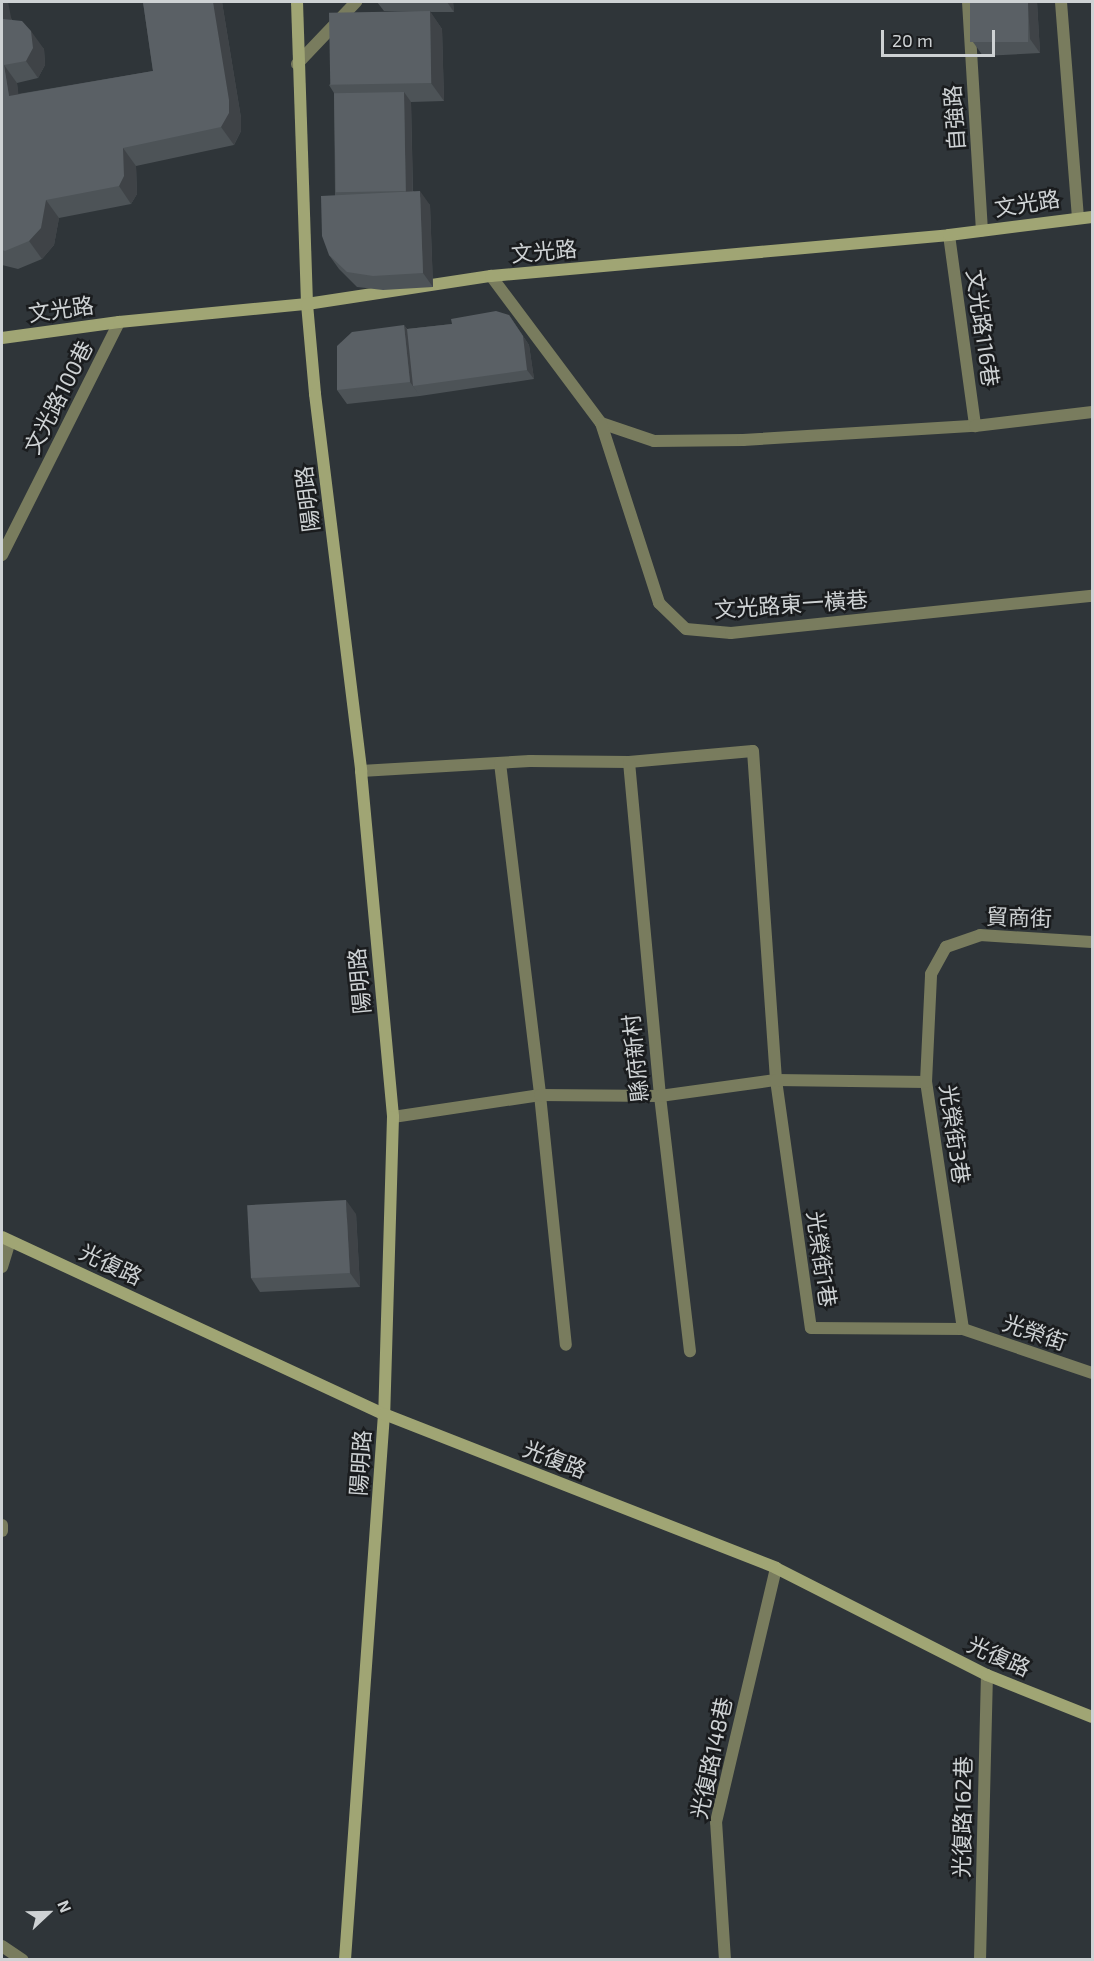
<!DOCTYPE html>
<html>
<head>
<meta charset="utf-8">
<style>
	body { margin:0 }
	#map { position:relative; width:1094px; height:1961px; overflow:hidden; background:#2f3539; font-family:"Exo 2","Noto Sans TC",sans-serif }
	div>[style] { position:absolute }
	.lane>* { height:12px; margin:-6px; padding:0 6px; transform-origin:6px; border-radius:6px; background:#797c5e }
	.street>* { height:12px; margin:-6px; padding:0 6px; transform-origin:6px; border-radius:6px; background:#797c5e }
	.secondary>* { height:12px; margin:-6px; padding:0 6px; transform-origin:6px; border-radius:6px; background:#a0a574 }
	.wall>* { inset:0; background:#4d5357 }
	.shaded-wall>* { inset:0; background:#3f4347 }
	.building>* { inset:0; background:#5a6065; transform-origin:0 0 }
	span { translate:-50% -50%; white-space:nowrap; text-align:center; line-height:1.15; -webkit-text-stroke:5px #1a1c1e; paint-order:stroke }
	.street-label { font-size:22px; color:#ced2d4 }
	.frame { position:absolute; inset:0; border:3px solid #ced2d4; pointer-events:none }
	.north { position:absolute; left:18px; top:1883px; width:60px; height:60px; -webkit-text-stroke:4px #1a1c1e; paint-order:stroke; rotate:68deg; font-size:16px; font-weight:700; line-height:24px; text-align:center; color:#ced2d4 }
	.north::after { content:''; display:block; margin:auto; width:21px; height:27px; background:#ced2d4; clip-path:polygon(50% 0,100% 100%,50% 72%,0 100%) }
	.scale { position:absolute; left:881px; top:30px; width:114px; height:27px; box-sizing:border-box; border:3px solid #ced2d4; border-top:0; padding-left:8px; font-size:18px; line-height:21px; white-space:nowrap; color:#ced2d4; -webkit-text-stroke:4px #1a1c1e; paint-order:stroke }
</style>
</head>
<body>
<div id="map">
	<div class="lane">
		<i style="left:1061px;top:2px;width:216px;rotate:85.5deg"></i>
		<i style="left:297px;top:64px;width:86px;rotate:-46.4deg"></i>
		<i style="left:949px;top:235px;width:193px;rotate:82.2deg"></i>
		<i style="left:601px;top:423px;width:56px;rotate:18.8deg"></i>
		<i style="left:654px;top:441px;width:89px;rotate:-0.6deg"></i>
		<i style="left:743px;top:440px;width:232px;rotate:-3.5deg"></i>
		<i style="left:975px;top:426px;width:118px;rotate:-6.8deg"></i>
		<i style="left:2px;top:555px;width:261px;rotate:-63.3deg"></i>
		<i style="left:361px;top:771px;width:169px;rotate:-3.4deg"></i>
		<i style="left:530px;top:761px;width:99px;rotate:0.6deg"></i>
		<i style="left:629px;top:762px;width:124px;rotate:-5.1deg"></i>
		<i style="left:2px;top:1267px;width:27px;rotate:-73deg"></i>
		<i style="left:2px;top:1525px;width:6px;rotate:90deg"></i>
		<i style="left:980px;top:1960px;width:285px;rotate:-88.6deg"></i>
	</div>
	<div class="street">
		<i style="left:968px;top:2px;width:229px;rotate:86.5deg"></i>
		<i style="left:491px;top:276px;width:184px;rotate:53.2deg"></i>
		<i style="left:601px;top:423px;width:189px;rotate:72.1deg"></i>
		<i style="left:659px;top:603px;width:37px;rotate:44deg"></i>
		<i style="left:686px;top:629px;width:45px;rotate:5.1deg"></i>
		<i style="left:731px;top:633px;width:363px;rotate:-5.9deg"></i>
		<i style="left:753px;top:751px;width:330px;rotate:86deg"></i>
		<i style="left:776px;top:1080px;width:250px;rotate:82deg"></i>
		<i style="left:811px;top:1328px;width:152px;rotate:0.4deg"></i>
		<i style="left:963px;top:1329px;width:136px;rotate:18.8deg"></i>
		<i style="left:629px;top:762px;width:335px;rotate:84.7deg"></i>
		<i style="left:660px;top:1096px;width:257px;rotate:83.3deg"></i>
		<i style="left:500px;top:763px;width:334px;rotate:83.1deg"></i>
		<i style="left:540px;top:1095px;width:251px;rotate:84.1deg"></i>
		<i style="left:393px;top:1117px;width:149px;rotate:-8.5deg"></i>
		<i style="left:540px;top:1095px;width:120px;rotate:0.5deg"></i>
		<i style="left:660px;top:1096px;width:117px;rotate:-7.9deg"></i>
		<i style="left:776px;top:1080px;width:150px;rotate:0.8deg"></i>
		<i style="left:963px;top:1329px;width:250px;rotate:-98.5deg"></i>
		<i style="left:926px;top:1082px;width:108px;rotate:-87.3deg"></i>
		<i style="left:931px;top:974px;width:31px;rotate:-61deg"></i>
		<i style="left:946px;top:947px;width:36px;rotate:-19deg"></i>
		<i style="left:980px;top:935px;width:112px;rotate:3.6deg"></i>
		<i style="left:2px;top:1946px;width:25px;rotate:34deg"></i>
		<i style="left:725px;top:1960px;width:138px;rotate:-93.7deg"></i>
		<i style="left:716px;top:1822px;width:261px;rotate:-76.7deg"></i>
	</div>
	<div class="secondary">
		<i style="left:297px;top:2px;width:302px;rotate:88.1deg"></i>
		<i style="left:307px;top:304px;width:90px;rotate:84.9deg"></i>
		<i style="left:315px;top:394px;width:380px;rotate:83deg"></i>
		<i style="left:361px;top:771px;width:347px;rotate:84.7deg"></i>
		<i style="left:393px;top:1117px;width:297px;rotate:91.7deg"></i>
		<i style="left:384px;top:1414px;width:547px;rotate:94.09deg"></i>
		<i style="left:2px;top:338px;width:118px;rotate:-7.8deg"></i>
		<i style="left:119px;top:322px;width:189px;rotate:-5.5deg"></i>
		<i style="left:307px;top:304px;width:186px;rotate:-8.7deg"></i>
		<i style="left:491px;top:276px;width:460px;rotate:-5.1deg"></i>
		<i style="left:949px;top:235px;width:144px;rotate:-7.2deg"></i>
		<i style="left:2px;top:1237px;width:421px;rotate:24.9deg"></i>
		<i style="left:384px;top:1414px;width:421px;rotate:21.4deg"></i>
		<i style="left:776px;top:1568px;width:237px;rotate:26.9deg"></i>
		<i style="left:987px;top:1675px;width:113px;rotate:21.8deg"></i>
	</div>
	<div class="wall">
		<i style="clip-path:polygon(2px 2px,12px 20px,44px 49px,45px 65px,38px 78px,17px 83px,18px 94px,153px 71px,143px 2px,222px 2px,241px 118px,241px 131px,234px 145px,136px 166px,137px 194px,131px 204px,59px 218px,54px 245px,42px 259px,18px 269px,2px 265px)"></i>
		<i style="clip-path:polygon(377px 2px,453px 2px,454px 12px,430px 12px,442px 29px,444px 101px,411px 102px,413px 191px,430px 205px,433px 287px,383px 290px,357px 287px,339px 269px,329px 255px,335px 195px,334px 93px,329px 85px,424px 12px,384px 11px)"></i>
		<i style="clip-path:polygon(970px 2px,1037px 2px,1040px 53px,983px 56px,973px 42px)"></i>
		<i style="clip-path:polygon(509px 315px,529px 345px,534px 379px,420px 396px,347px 404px,337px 390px,404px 325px,407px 329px,452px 324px)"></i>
		<i style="clip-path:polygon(356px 1214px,360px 1287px,260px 1292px,251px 1278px)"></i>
	</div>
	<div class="shaded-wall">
		<i style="clip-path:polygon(2px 2px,8px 2px,15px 37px,3px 19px)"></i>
		<i style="clip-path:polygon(213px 2px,222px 2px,241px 118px,241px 131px,234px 145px,221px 127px)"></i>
		<i style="clip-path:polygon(447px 2px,453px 2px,454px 12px)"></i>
		<i style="clip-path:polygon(1028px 2px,1037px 2px,1040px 53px,1030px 39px)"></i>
		<i style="clip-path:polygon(430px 11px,442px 29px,444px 101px,431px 83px)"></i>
		<i style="clip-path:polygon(31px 31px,44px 49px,45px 65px,38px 78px,26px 61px)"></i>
		<i style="clip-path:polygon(4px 65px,17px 83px,21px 113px,9px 96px)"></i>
		<i style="clip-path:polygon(404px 92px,411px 102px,413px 206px,406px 196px)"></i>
		<i style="clip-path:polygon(123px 148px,136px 166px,137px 194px,131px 204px,119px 186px)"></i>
		<i style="clip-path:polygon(420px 191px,430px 205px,433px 287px,423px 273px)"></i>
		<i style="clip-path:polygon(46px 200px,59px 218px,54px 245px,42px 259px,29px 241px)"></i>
		<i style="clip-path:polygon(509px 315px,529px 345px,534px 379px,527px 370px)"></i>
		<i style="clip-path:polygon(404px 325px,414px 339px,413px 386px,420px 396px,410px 382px)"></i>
		<i style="clip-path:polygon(346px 1200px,356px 1214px,360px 1287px,350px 1273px)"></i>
	</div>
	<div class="building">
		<i style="clip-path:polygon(143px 2px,213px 2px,229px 100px,229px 113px,221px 127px,123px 148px,124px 176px,119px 186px,46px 200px,41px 228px,29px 241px,5px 251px,2px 250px,2px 13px,3px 19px,22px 21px,31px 31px,33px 48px,26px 61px,4px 65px,9px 96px,153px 71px)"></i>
		<i style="left:970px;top:2px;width:58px;height:40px"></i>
		<i style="left:430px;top:11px;width:72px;height:101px;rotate:89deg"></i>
		<i style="left:404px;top:92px;width:99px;height:70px;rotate:89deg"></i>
		<i style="clip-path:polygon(420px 191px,423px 273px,373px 276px,347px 272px,329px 255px,322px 236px,321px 196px)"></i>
		<i style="clip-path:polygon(496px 311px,509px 315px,523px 336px,527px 370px,413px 386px,407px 329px,452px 324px,451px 319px)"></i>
		<i style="clip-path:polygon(404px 325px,410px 382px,337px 390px,337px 346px,352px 332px)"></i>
		<i style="left:346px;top:1200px;width:73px;height:99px;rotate:87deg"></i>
	</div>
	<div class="street-label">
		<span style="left:954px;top:118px;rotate:-94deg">自強路</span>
		<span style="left:1027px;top:203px;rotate:-9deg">文光路</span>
		<span style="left:544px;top:251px;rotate:-5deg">文光路</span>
		<span style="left:61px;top:309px;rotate:-8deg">文光路</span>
		<span style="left:983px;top:328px;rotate:82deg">文光路116巷</span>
		<span style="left:58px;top:397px;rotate:-63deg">文光路100巷</span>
		<span style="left:307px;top:499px;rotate:-97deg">陽明路</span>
		<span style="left:791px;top:604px;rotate:-4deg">文光路東一橫巷</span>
		<span style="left:1019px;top:917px;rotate:2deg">貿商街</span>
		<span style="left:359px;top:981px;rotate:-95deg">陽明路</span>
		<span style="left:635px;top:1058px;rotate:-96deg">縣府新村</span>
		<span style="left:955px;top:1134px;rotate:82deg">光榮街3巷</span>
		<span style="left:822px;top:1259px;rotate:82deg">光榮街1巷</span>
		<span style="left:111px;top:1264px;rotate:25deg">光復路</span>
		<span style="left:1035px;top:1332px;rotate:19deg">光榮街</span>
		<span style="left:555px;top:1459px;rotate:21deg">光復路</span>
		<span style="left:360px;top:1463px;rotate:-86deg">陽明路</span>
		<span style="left:999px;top:1656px;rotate:24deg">光復路</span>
		<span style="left:711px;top:1758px;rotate:-78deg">光復路148巷</span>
		<span style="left:962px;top:1817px;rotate:-89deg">光復路162巷</span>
	</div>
	<div class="frame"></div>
	<div class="north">N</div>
	<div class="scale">20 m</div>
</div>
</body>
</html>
